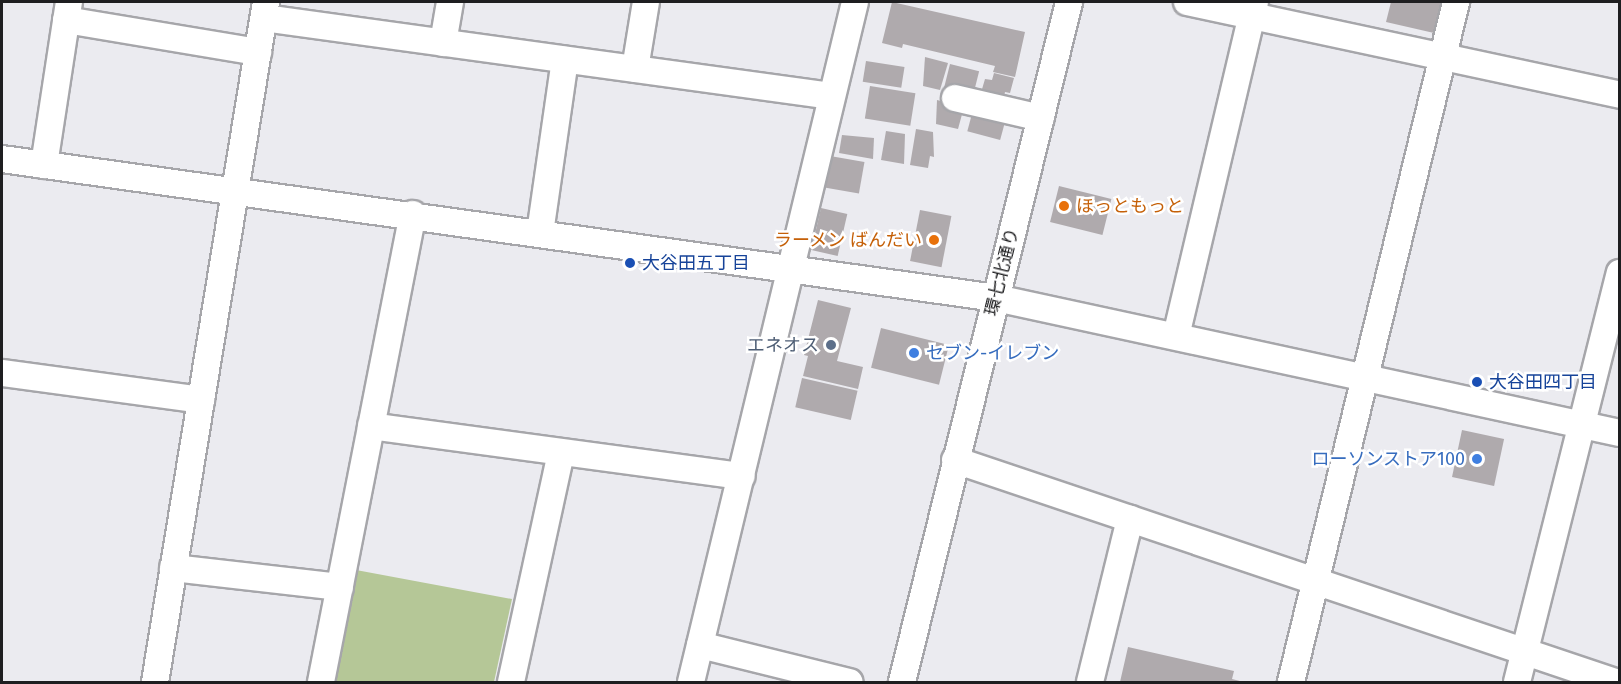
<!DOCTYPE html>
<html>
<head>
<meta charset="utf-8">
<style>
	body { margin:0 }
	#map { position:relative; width:1621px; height:684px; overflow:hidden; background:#ebebf0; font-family:"Fira Sans","Noto Sans JP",sans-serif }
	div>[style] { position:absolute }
	.green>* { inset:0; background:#b5c797 }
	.building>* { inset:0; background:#afaaad; transform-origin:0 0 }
	.roads { filter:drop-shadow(2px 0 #a6a6aa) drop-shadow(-2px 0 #a6a6aa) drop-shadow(0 2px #a6a6aa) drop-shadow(0 -2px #a6a6aa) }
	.minor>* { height:26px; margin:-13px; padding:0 13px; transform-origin:13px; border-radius:13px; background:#fff }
	.dots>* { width:16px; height:16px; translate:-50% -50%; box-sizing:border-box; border:3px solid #fff; border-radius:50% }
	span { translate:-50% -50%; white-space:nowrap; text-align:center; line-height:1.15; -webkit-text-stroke:5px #fff; paint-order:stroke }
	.food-label { font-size:18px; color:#c56008 }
	.left { translate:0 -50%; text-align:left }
	.right { translate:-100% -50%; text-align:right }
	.transit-label { font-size:18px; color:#164399 }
	.street-label { font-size:18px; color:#1e1e20 }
	.service-label { font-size:18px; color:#4e5e75 }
	.shop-label { font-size:18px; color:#366cbe }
	.frame { position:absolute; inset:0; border:3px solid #1e1e20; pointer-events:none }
</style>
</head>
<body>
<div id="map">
	<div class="green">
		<i style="clip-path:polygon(356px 570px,512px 599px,494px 682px,334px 682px)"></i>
	</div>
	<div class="building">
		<i style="clip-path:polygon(892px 2px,1025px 32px,1015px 77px,993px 72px,995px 66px,903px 44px,902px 48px,882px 43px)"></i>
		<i style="clip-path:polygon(1391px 2px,1441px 2px,1434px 33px,1386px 22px)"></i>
		<i style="clip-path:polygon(925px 57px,948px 63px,940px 90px,923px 86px)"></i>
		<i style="left:866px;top:61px;width:39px;height:21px;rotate:9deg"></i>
		<i style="left:950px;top:64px;width:30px;height:24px;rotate:14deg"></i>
		<i style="clip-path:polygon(994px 73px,1014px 78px,1010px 93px,1005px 92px,1003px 101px,980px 96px,985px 79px,992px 80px)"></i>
		<i style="left:870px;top:86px;width:46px;height:33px;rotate:9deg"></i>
		<i style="clip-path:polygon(937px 100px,964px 107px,958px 129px,936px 124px)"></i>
		<i style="left:973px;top:110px;width:34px;height:22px;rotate:15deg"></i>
		<i style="clip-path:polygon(916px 129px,933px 132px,934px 157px,930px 156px,928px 168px,910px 165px)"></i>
		<i style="clip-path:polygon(886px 131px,905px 134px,904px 164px,881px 160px)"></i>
		<i style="clip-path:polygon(842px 135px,874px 138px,873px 159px,839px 153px)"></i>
		<i style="left:830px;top:156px;width:35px;height:32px;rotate:10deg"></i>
		<i style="left:1059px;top:186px;width:54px;height:37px;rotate:14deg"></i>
		<i style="left:821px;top:208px;width:27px;height:43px;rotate:13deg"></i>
		<i style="left:920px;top:210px;width:32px;height:52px;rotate:11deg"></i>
		<i style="clip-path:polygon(818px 300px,851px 308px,837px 361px,863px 367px,858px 389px,803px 376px,808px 356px,804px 355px)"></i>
		<i style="left:881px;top:328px;width:70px;height:41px;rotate:14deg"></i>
		<i style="left:802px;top:378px;width:57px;height:30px;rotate:13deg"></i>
		<i style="left:1462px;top:430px;width:43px;height:48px;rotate:12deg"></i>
		<i style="clip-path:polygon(1128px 647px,1234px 671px,1232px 679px,1244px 682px,1120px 682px)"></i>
	</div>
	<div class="roads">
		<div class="minor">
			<i style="left:1187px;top:2px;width:443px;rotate:12.1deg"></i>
			<i style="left:264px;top:18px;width:572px;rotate:7.83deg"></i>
			<i style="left:66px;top:20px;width:195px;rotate:9.5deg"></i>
			<i style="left:443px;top:43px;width:42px;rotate:-80.3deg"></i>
			<i style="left:635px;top:69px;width:68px;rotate:-80.7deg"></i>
			<i style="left:955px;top:98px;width:88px;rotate:13.1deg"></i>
			<i style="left:2px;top:159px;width:1004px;rotate:7.96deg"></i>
			<i style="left:996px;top:298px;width:638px;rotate:12.21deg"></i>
			<i style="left:44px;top:165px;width:165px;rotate:-81.3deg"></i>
			<i style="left:540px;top:233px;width:175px;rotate:-81.8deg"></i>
			<i style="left:1176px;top:336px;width:343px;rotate:-76.7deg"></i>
			<i style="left:2px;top:373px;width:201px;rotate:7.7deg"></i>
			<i style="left:371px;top:426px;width:374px;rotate:7.7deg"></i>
			<i style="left:955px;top:460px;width:696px;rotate:18.59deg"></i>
			<i style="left:173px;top:568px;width:168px;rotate:6.5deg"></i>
			<i style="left:700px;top:645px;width:154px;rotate:13.9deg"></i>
			<i style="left:155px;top:682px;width:689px;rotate:-80.73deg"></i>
			<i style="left:321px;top:682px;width:477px;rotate:-78.9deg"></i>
			<i style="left:511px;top:682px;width:234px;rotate:-77.7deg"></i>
			<i style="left:691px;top:682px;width:699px;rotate:-76.44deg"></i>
			<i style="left:902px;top:682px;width:700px;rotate:-76.2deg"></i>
			<i style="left:1090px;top:682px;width:168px;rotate:-76.2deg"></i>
			<i style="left:1291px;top:682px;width:700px;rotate:-76.36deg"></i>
			<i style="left:1517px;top:682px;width:422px;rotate:-75.9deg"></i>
		</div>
	</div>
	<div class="dots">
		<i style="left:1064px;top:206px;background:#e8710a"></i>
		<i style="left:934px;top:240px;background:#e8710a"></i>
		<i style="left:630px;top:263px;background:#1a4fb4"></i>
		<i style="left:831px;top:345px;background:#5c6f8a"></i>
		<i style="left:914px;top:353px;background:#3f7fe0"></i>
		<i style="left:1477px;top:382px;background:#1a4fb4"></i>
		<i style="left:1477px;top:459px;background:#3f7fe0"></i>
	</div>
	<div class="food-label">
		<span class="left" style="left:1076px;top:206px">ほっともっと</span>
		<span class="right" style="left:922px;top:240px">ラーメン ばんだい</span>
	</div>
	<div class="transit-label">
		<span class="left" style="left:642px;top:263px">大谷田五丁目</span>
		<span class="left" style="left:1489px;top:382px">大谷田四丁目</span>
	</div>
	<div class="street-label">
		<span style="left:1002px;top:272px;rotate:-76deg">環七北通り</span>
	</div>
	<div class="service-label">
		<span class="right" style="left:819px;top:345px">エネオス</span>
	</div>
	<div class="shop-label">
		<span class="left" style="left:926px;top:353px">セブン-イレブン</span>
		<span class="right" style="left:1465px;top:459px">ローソンストア100</span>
	</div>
	<div class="frame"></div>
</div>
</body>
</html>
